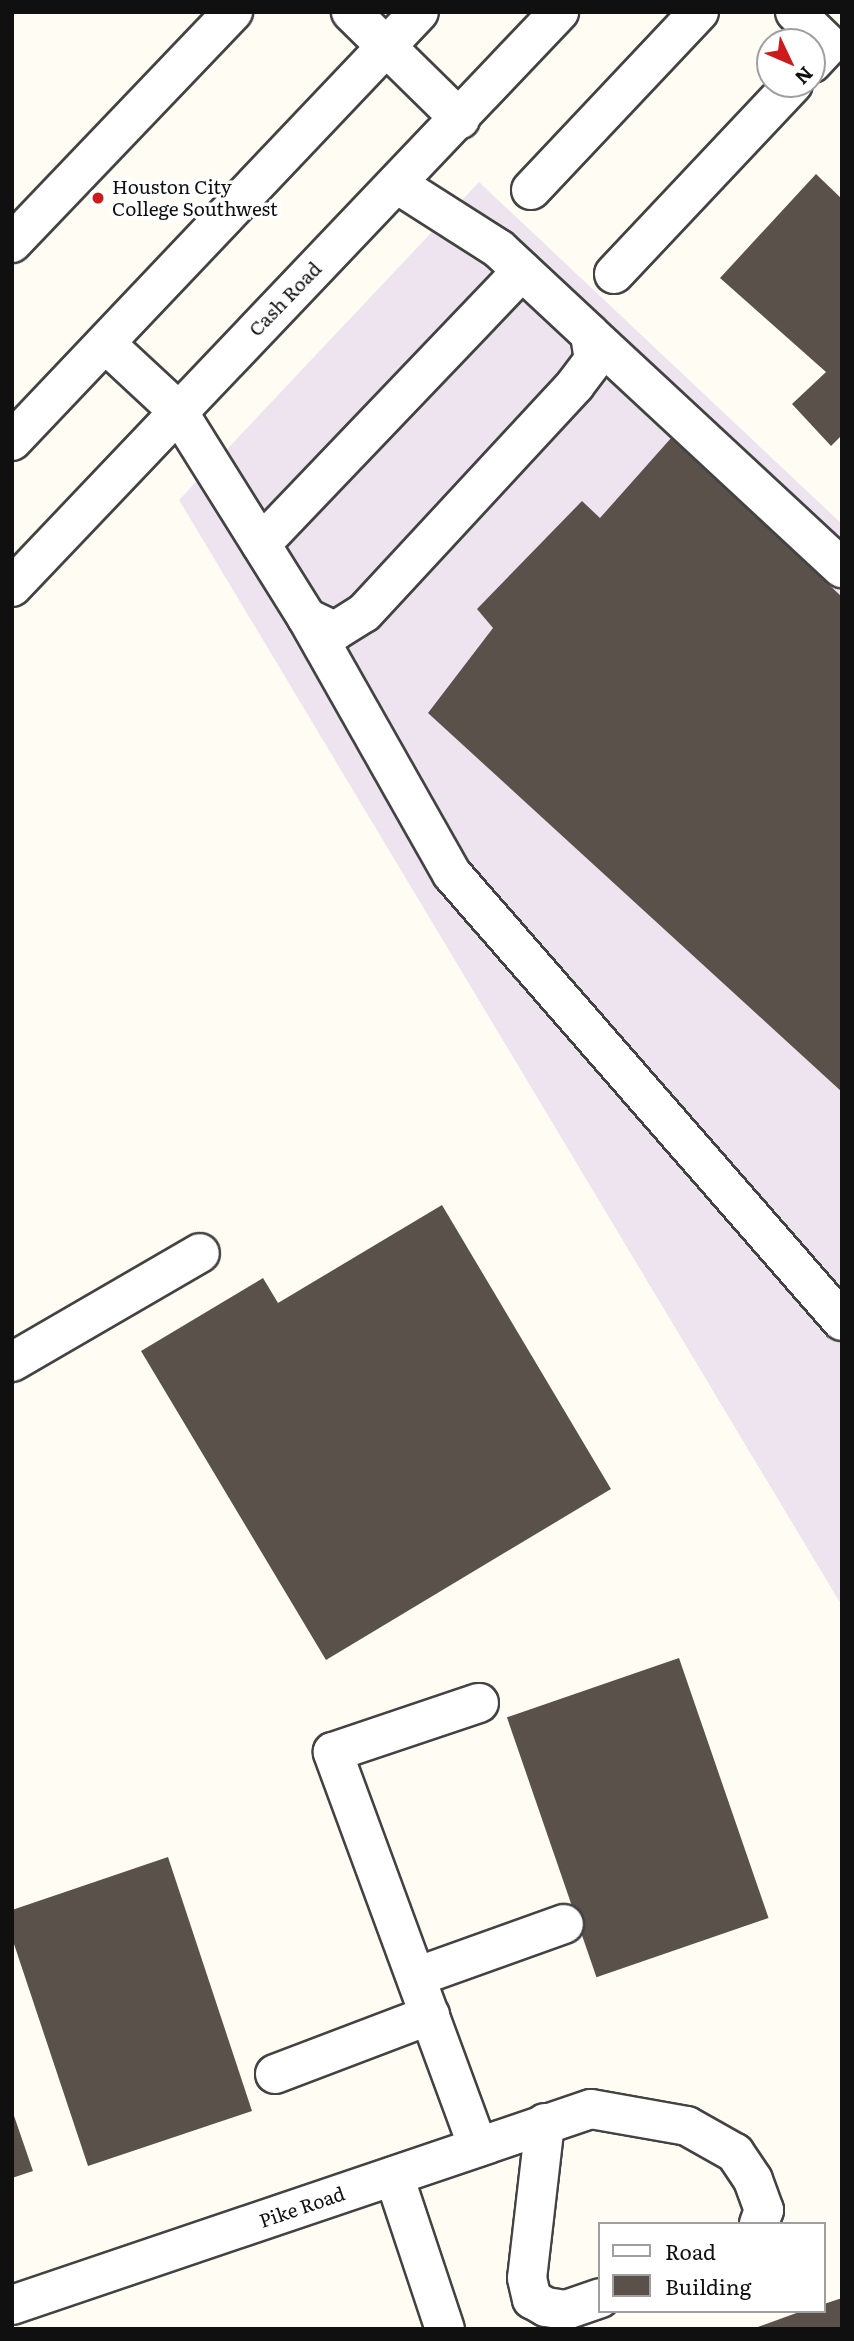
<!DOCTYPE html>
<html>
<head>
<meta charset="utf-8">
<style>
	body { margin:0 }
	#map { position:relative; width:854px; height:2341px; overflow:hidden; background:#fffdf3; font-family:Literata,serif }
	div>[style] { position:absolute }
	.industrial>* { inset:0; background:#eee4ef }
	.building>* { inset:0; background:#5a514b; transform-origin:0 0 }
	.roads { filter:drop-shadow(2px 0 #434343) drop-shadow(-2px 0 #434343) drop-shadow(0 2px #434343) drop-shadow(0 -2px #434343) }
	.minor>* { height:38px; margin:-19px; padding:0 19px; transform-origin:19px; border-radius:19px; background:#fff }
	.dots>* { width:19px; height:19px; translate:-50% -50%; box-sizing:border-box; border:4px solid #fff; border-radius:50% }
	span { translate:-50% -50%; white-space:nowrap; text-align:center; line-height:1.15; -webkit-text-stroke:7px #fff; paint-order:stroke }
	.poi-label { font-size:19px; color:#101010 }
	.left { translate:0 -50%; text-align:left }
	.street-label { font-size:19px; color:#101010 }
	.frame { position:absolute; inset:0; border:14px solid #101010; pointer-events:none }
	.legend { position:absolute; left:598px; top:2222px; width:228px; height:91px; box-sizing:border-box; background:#fff; border:2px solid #9f9f9f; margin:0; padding:9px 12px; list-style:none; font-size:21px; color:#101010 }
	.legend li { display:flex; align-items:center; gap:14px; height:35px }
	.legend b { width:35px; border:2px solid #9f9f9f }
	.north { position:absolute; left:756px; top:28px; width:70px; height:70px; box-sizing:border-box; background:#fff; border:2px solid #9f9f9f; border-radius:50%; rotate:134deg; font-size:19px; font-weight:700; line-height:28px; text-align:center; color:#101010 }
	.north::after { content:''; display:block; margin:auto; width:24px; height:32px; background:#ce1a1c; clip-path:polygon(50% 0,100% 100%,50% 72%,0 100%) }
</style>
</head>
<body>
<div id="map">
	<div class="industrial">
		<i style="clip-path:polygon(479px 182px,842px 524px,842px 1606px,179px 500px)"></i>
	</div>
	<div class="building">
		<i style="clip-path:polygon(816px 174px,842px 199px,842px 435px,831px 446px,792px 404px,826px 372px,720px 278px)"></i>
		<i style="clip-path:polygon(672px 437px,842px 597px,842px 1092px,428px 713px,493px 628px,477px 609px,582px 501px,600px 518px)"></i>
		<i style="clip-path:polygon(442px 1205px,611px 1489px,326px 1660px,141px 1351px,263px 1278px,278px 1303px)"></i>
		<i style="left:679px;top:1658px;width:275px;height:182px;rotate:71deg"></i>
		<i style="clip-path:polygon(168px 1857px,252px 2111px,88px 2166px,12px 1938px,12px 1910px)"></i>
		<i style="clip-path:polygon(12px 2110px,33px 2171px,12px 2178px)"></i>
		<i style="clip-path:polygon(842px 2298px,842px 2329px,752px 2329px,802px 2311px,824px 2311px,824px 2304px)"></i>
	</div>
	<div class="roads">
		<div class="minor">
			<i style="left:351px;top:12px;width:153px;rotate:44.5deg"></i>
			<i style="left:795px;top:12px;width:47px;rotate:44.1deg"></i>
			<i style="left:829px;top:45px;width:25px;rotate:133deg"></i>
			<i style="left:531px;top:190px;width:245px;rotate:-46.7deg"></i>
			<i style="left:12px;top:243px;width:320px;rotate:-46.3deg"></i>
			<i style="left:614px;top:274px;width:261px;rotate:-46.7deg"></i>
			<i style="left:590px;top:334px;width:344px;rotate:42.9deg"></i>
			<i style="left:106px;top:344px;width:97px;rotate:42.9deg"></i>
			<i style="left:177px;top:410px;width:245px;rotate:58deg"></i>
			<i style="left:307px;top:618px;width:31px;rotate:25deg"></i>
			<i style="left:335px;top:631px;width:34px;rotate:-32deg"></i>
			<i style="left:364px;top:613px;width:311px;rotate:-47.2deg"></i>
			<i style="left:575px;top:385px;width:31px;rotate:-53deg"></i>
			<i style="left:594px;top:360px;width:26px;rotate:-99deg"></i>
			<i style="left:590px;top:334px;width:125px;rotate:-137deg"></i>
			<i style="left:499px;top:249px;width:121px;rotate:-147.5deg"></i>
			<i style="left:12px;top:441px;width:591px;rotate:-46.51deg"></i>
			<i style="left:261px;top:544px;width:378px;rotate:-46.3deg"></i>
			<i style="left:12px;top:587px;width:794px;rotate:-46.43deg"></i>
			<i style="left:307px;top:618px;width:294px;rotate:60.5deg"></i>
			<i style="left:452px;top:874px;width:593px;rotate:48.9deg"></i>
			<i style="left:12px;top:1362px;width:217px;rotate:-30.1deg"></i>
			<i style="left:416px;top:1977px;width:157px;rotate:-19.7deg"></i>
			<i style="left:275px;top:2074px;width:166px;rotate:-20.8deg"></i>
			<i style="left:545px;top:2123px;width:156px;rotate:96.6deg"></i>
			<i style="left:527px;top:2278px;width:22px;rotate:77deg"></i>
			<i style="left:532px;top:2299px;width:16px;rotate:30deg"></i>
			<i style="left:546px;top:2307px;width:20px;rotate:9deg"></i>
			<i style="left:566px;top:2310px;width:36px;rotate:-19deg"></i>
			<i style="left:478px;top:2147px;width:421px;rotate:-110.2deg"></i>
			<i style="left:333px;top:1752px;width:154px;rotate:-18.6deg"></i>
			<i style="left:394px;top:2176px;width:161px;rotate:71.6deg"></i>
			<i style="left:12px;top:2305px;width:611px;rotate:-18.7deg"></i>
			<i style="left:591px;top:2109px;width:97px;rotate:10deg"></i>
			<i style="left:687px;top:2126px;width:55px;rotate:29.4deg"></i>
			<i style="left:735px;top:2153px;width:32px;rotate:56deg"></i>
			<i style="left:753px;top:2180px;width:32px;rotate:70deg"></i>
			<i style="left:764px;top:2210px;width:15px;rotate:110deg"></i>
		</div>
	</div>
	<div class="dots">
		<i style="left:98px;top:198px;background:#ce1a1c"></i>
	</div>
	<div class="poi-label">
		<span class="left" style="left:112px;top:198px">Houston City<br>College Southwest</span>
	</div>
	<div class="street-label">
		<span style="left:285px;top:299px;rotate:-46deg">Cash Road</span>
		<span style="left:302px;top:2207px;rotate:-19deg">Pike Road</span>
	</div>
	<div class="frame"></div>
	<ul class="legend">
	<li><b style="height:9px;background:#fff"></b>Road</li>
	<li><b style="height:19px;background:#5a514b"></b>Building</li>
	</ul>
	<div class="north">N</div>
</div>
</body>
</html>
